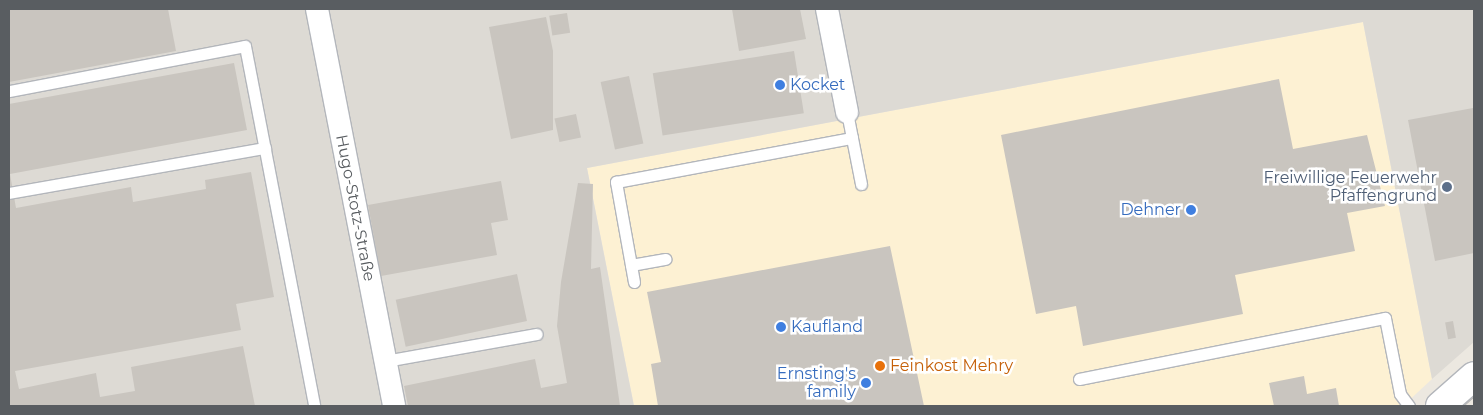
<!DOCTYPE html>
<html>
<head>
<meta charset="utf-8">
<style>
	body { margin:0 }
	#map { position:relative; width:1483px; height:415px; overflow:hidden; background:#ece8e0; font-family:Montserrat,sans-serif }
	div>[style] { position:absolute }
	.commercial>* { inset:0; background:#fdf1d3 }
	.industrial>* { inset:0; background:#dddad4 }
	.building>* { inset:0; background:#c9c5bf; transform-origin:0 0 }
	.roads { filter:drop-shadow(1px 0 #b3b6bb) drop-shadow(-1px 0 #b3b6bb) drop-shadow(0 1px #b3b6bb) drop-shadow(0 -1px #b3b6bb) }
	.service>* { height:11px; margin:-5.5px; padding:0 5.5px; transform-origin:5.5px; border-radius:5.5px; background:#fff }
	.minor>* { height:22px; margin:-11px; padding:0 11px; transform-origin:11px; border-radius:11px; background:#fff }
	.secondary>* { height:28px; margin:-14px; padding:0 14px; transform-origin:14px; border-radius:14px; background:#fff }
	.tram>* { height:1px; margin:-0.5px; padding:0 0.5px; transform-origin:0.5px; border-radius:0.5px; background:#b1b2b2 }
	.dots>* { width:14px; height:14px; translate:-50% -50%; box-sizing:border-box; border:2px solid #fff; border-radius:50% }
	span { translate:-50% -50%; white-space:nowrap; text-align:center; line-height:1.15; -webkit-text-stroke:5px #fff; paint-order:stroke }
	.shop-label { font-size:16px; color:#366cbe }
	.left { translate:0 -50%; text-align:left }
	.right { translate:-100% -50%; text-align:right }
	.service-label { font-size:16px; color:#4e5e75 }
	.street-label { font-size:16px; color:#595d61 }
	.food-label { font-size:16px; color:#c56008 }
	.frame { position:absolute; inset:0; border:10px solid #595d61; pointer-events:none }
</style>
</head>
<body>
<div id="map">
	<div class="commercial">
		<i style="clip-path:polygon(1363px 22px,1432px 379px,1403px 406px,634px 406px,587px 168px)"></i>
	</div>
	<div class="industrial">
		<i style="clip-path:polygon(9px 9px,1474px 9px,1474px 342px,1432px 379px,1363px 22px,587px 168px,634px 406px,9px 406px)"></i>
	</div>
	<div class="building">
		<i style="clip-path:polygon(9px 9px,168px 9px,176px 51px,9px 82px)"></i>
		<i style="clip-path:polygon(732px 9px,800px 9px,806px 39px,739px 51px)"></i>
		<i style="left:567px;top:13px;width:20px;height:18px;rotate:81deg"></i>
		<i style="clip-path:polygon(546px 17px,553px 51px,553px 130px,511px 139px,489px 27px)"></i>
		<i style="left:794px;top:51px;width:63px;height:143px;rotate:81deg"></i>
		<i style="clip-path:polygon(234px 63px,247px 130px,10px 174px,16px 208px,131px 187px,133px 202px,206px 189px,205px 180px,251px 172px,274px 297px,236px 304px,241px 330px,15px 371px,19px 389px,96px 373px,100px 397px,135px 391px,131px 367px,243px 346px,255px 406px,9px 406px,9px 104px)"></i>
		<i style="left:629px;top:76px;width:69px;height:29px;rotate:78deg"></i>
		<i style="clip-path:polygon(1279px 79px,1293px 149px,1367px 135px,1385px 206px,1347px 213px,1355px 251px,1235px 275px,1243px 314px,1083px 346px,1076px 306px,1036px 314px,1001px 135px)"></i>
		<i style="clip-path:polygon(1473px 108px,1474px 253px,1435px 261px,1408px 120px)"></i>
		<i style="left:576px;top:114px;width:24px;height:22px;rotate:78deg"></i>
		<i style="clip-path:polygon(501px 181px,508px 220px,491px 223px,497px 255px,381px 276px,368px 205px)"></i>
		<i style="clip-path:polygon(578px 183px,593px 184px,591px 269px,600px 267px,620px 406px,408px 406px,404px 386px,535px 359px,541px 388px,567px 383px,557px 326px,561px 282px)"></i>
		<i style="clip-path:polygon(890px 246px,924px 406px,658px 406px,651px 364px,661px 362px,647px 292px)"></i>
		<i style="left:517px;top:274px;width:48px;height:124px;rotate:78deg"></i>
		<i style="left:1453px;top:321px;width:17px;height:8px;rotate:80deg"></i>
		<i style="clip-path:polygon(1304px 376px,1307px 394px,1336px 388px,1339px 406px,1274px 406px,1269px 383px)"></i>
	</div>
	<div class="roads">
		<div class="service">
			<i style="left:9px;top:91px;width:240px;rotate:-10.8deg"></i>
			<i style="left:245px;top:46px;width:367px;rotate:79.1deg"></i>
			<i style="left:852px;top:138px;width:47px;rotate:78.9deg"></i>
			<i style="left:9px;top:193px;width:260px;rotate:-10deg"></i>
			<i style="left:631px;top:265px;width:35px;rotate:-10deg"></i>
			<i style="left:634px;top:282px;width:102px;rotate:-100.2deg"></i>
			<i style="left:616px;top:182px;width:240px;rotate:-10.6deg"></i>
			<i style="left:852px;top:138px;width:26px;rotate:-101deg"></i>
			<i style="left:385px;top:361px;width:154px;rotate:-10.1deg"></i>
			<i style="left:1079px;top:379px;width:312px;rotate:-11.3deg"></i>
			<i style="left:1385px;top:318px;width:77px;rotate:78.8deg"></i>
			<i style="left:1400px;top:394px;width:15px;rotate:53deg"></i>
		</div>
		<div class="minor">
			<i style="left:317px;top:9px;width:404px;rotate:79deg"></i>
			<i style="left:827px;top:9px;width:105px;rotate:79deg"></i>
		</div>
		<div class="secondary">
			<i style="left:1440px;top:406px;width:45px;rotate:-41.4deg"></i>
		</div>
	</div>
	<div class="tram">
		<i style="left:1463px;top:406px;width:15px;rotate:-42deg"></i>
	</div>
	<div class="dots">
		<i style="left:780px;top:85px;background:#3f7fe0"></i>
		<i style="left:1447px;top:187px;background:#5c6f8a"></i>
		<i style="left:1191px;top:210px;background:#3f7fe0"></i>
		<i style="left:781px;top:327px;background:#3f7fe0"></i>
		<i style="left:880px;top:366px;background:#e8710a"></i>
		<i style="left:866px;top:383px;background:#3f7fe0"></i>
	</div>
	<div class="shop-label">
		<span class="left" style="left:790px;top:85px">Kocket</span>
		<span class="right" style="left:1181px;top:210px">Dehner</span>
		<span class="left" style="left:791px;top:327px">Kaufland</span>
		<span class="right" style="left:856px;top:383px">Ernsting's<br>family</span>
	</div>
	<div class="service-label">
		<span class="right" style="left:1437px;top:187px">Freiwillige Feuerwehr<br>Pfaffengrund</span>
	</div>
	<div class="street-label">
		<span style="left:355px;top:208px;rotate:79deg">Hugo-Stotz-Straße</span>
	</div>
	<div class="food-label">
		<span class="left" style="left:890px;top:366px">Feinkost Mehry</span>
	</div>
	<div class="frame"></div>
</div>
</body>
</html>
